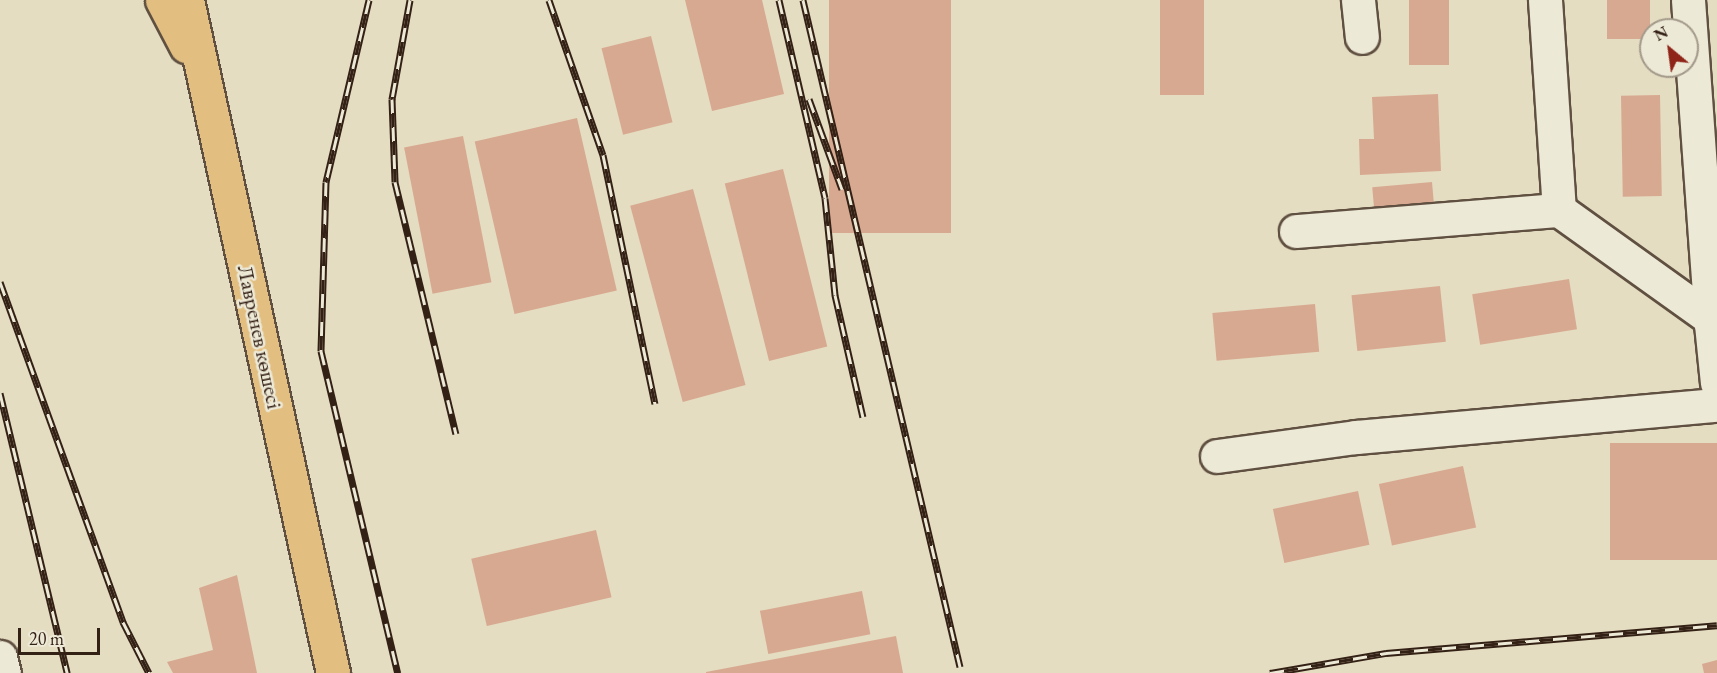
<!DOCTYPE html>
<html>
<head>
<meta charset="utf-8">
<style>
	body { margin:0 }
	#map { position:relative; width:1717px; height:673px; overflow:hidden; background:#e4ddc1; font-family:"EB Garamond",serif }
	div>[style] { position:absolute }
	.building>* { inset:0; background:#d8a991; transform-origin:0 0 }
	.roads { filter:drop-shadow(2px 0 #605041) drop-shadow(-2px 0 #605041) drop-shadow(0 2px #605041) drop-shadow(0 -2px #605041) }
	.minor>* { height:33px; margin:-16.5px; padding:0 16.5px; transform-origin:16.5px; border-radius:16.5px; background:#ede9d7 }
	.major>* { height:33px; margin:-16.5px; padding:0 16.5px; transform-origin:16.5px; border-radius:16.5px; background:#e2be80 }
	.rail>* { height:7px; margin-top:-3.5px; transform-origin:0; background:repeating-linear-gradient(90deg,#ede9d7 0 14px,#342116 0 28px); box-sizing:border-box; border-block:2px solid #342116 }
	span { translate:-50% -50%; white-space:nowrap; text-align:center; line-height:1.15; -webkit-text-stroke:5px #ede9d7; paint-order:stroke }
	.street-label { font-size:22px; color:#342116 }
	.north { position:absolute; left:1639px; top:18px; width:60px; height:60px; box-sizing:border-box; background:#ede9d7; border:2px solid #a3998a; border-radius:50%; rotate:331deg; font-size:16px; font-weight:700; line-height:24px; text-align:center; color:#342116 }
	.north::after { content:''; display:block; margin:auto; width:21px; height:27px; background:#8f2418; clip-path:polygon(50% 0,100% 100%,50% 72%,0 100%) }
	.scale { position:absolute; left:18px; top:628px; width:82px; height:27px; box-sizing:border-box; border:3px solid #342116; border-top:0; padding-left:8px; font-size:18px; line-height:21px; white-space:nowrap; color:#342116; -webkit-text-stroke:4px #ede9d7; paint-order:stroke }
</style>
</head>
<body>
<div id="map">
	<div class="building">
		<i style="clip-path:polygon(685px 0,762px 0,784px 94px,712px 111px)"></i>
		<i style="left:829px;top:0;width:122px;height:233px"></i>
		<i style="left:1160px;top:0;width:44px;height:95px"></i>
		<i style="left:1409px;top:0;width:40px;height:65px"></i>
		<i style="left:1607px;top:0;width:43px;height:39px"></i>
		<i style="left:651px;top:36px;width:89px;height:51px;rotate:76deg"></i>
		<i style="clip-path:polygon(1438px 94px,1441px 171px,1360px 175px,1359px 139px,1374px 139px,1372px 97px)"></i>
		<i style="left:1660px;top:95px;width:101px;height:39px;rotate:89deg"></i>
		<i style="left:577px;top:118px;width:177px;height:105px;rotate:77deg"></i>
		<i style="left:463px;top:136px;width:149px;height:60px;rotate:79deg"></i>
		<i style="left:783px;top:169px;width:183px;height:60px;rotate:76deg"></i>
		<i style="left:1432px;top:182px;width:33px;height:60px;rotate:85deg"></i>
		<i style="left:693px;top:189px;width:203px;height:65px;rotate:75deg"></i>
		<i style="left:1569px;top:279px;width:51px;height:98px;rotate:81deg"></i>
		<i style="left:1440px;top:286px;width:56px;height:89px;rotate:84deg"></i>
		<i style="left:1315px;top:304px;width:48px;height:103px;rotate:85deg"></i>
		<i style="left:1717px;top:443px;width:117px;height:107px;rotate:90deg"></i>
		<i style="left:1463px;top:466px;width:63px;height:86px;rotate:78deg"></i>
		<i style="left:1358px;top:491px;width:55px;height:87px;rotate:78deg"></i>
		<i style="left:596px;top:530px;width:69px;height:128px;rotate:77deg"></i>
		<i style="clip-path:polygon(237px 575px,257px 673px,173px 673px,167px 662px,213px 650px,199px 588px)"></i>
		<i style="left:862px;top:591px;width:44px;height:104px;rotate:79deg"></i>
		<i style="clip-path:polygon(896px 636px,903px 673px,706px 673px,706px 672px)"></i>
		<i style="clip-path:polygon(1717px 660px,1717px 673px,1704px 673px,1702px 664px)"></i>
	</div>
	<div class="roads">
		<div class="minor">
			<i style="left:1358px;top:0;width:37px;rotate:84deg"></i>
			<i style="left:1545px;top:0;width:210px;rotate:86.2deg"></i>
			<i style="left:1688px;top:0;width:325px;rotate:85.9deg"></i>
			<i style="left:1711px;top:324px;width:12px;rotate:59deg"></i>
			<i style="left:1296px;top:231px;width:264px;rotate:-4.6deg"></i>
			<i style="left:1559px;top:210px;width:194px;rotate:35.6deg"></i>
			<i style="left:1711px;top:324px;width:59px;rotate:84.2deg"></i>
			<i style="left:1217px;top:456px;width:140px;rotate:-7.8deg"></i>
			<i style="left:1356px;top:437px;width:362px;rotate:-5.1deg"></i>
			<i style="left:0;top:657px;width:16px;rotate:76deg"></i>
		</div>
		<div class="major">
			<i style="left:162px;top:0;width:52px;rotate:62.4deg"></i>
			<i style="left:187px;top:0;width:689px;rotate:77.76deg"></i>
		</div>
	</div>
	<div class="rail">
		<i style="left:369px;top:0;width:187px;rotate:103.3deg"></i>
		<i style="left:326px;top:182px;width:169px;rotate:91.7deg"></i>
		<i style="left:321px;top:351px;width:331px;rotate:76.6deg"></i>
		<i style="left:410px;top:0;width:101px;rotate:100.3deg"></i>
		<i style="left:392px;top:99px;width:83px;rotate:87.9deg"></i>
		<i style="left:395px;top:182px;width:259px;rotate:76.4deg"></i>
		<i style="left:549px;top:0;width:164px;rotate:70.8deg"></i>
		<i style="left:603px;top:155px;width:254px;rotate:78.2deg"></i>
		<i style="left:779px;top:0;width:203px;rotate:76.9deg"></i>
		<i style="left:825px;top:198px;width:98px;rotate:84.1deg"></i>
		<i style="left:835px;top:295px;width:125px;rotate:77.1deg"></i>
		<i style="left:803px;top:0;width:685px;rotate:76.75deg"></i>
		<i style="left:809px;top:99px;width:96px;rotate:69.9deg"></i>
		<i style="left:0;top:282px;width:362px;rotate:70.1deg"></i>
		<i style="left:123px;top:622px;width:57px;rotate:63deg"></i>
		<i style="left:0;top:393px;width:288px;rotate:76.5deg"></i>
		<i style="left:1270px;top:673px;width:118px;rotate:-9.8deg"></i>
		<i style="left:1386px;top:653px;width:332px;rotate:-4.8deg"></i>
	</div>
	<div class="street-label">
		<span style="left:260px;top:337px;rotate:78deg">Лавренев көшесі</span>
	</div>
	<div class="north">N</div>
	<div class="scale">20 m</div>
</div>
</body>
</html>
